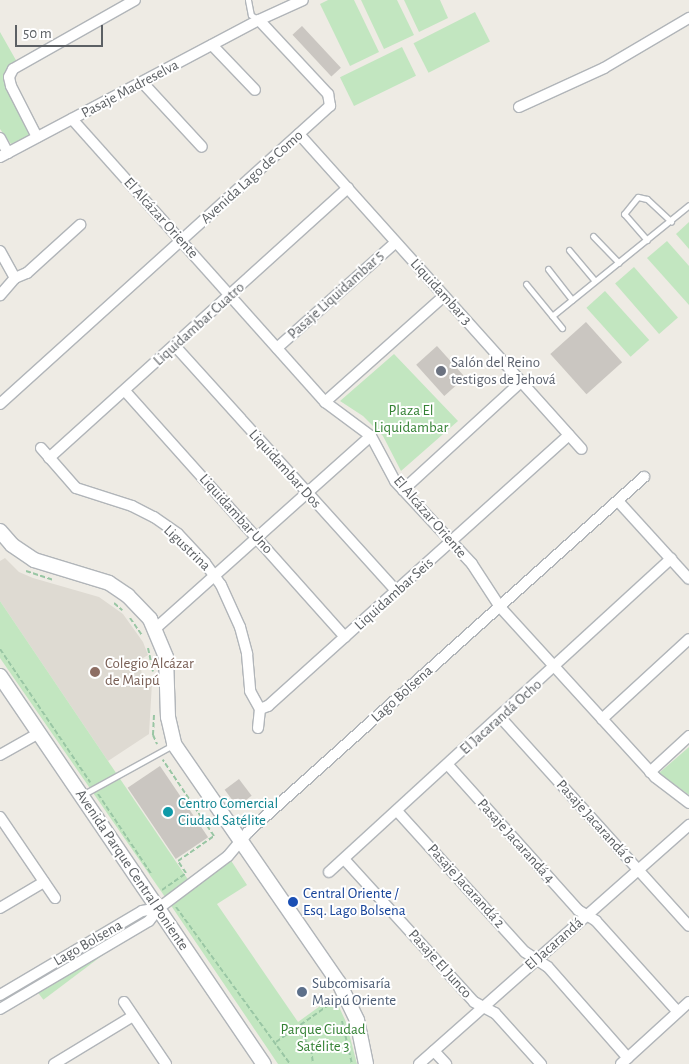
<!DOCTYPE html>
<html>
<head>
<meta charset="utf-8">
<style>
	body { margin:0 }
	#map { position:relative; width:689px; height:1064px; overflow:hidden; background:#eeebe4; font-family:"Alegreya Sans",sans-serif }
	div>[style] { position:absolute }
	.education>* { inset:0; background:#dedad2 }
	.green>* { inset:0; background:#c2e6c0; transform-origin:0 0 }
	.building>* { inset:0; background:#cac6c1; transform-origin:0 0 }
	.path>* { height:2px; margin-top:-1px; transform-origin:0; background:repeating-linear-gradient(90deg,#99c6a4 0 5px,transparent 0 7.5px) }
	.roads { filter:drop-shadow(1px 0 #b1b5b9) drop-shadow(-1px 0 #b1b5b9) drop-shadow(0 1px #b1b5b9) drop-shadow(0 -1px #b1b5b9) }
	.lane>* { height:5px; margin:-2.5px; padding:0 2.5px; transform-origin:2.5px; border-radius:2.5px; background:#fff }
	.street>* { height:10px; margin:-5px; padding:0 5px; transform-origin:5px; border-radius:5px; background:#fff }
	.secondary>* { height:14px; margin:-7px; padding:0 7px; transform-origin:7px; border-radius:7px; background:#fff }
	.dots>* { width:14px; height:14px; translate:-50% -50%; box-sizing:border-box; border:2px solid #fff; border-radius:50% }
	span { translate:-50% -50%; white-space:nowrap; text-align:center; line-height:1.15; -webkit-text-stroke:4px #fff; paint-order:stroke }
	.street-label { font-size:15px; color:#5c6064 }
	.worship-label { font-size:15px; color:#5b616d }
	.left { translate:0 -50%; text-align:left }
	.park-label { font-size:15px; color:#358235 }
	.education-label { font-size:15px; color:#785e54 }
	.culture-label { font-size:15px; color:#0d838f }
	.transit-label { font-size:15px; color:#164399 }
	.service-label { font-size:15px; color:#4e5e75 }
	.scale { position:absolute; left:15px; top:25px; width:88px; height:22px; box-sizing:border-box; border:2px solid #5c6064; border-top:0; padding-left:6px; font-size:15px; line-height:18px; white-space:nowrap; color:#5c6064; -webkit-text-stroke:4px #fff; paint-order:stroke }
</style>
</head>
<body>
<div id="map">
	<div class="education">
		<i style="clip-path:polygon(5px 558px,19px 572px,33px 578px,99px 597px,123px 614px,143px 642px,148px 655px,140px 660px,143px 684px,152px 683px,149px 734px,108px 761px,0 601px,0 561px)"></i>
	</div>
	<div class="green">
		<i style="clip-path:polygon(328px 0,354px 0,379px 52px,350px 66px,320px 4px)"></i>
		<i style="clip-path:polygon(361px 0,397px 0,414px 35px,384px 49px)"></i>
		<i style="clip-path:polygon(404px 0,440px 0,448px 18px,419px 32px)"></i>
		<i style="left:475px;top:12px;width:33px;height:69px;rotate:63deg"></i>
		<i style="clip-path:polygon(0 32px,17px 62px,6px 80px,13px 101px,31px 135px,11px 144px,0 129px)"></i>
		<i style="left:402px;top:47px;width:32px;height:69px;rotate:64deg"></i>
		<i style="clip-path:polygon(689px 222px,689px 249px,676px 234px)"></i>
		<i style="clip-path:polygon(667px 241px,689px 266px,689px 305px,647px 258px)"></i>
		<i style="left:634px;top:267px;width:67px;height:25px;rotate:49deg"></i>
		<i style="left:605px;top:291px;width:66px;height:25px;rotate:48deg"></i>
		<i style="clip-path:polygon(394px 354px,458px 421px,401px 471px,383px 436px,363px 416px,340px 401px)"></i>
		<i style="clip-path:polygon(0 601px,189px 881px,165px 897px,0 658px)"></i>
		<i style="clip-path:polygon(689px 747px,689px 795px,659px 773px)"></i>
		<i style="clip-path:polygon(230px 859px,247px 885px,217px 904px,298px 1022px,334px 996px,346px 1022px,357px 1064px,278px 1064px,170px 904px)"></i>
		<i style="left:142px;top:913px;width:10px;height:131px;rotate:53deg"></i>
	</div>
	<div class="building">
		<i style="left:302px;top:26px;width:57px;height:13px;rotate:47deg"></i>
		<i style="left:586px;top:322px;width:54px;height:48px;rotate:48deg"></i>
		<i style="left:437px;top:346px;width:42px;height:28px;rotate:48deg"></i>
		<i style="left:160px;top:766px;width:86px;height:39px;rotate:56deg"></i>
		<i style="left:239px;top:779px;width:21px;height:18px;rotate:53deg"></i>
	</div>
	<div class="path">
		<i style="left:26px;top:571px;width:29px;rotate:18deg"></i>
		<i style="left:114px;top:603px;width:11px;rotate:41deg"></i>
		<i style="left:130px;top:618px;width:21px;rotate:55deg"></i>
		<i style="left:148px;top:648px;width:24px;rotate:78deg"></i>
		<i style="left:0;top:649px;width:161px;rotate:55.9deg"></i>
		<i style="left:154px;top:715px;width:20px;rotate:93deg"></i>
		<i style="left:153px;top:735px;width:10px;rotate:66deg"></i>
		<i style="left:98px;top:794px;width:97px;rotate:56.3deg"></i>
		<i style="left:162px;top:890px;width:29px;rotate:-35deg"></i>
		<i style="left:186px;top:873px;width:14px;rotate:-124deg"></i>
		<i style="left:178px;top:861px;width:44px;rotate:-34.8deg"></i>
		<i style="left:214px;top:836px;width:92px;rotate:-123.9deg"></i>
		<i style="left:176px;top:907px;width:194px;rotate:54deg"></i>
		<i style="left:342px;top:1021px;width:44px;rotate:76.9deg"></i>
		<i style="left:297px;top:1027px;width:26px;rotate:58deg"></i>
		<i style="left:311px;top:1049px;width:15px;rotate:82deg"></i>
		<i style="left:276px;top:1042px;width:70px;rotate:-35.1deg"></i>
	</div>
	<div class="roads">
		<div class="lane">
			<i style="left:248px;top:0;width:15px;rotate:79deg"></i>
			<i style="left:251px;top:15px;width:9px;rotate:32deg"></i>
			<i style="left:593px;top:236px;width:37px;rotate:46deg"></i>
			<i style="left:647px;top:240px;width:35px;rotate:-131deg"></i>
			<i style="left:624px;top:214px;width:22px;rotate:-51deg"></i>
			<i style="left:638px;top:197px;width:9px;rotate:13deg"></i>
			<i style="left:647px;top:199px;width:33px;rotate:43deg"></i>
			<i style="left:569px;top:250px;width:40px;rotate:50deg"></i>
			<i style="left:548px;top:269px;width:39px;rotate:52deg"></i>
			<i style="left:526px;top:284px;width:57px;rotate:50.7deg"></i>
			<i style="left:552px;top:316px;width:176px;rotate:-39deg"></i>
			<i style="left:82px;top:795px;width:104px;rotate:-28.8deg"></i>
		</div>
		<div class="street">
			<i style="left:212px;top:45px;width:62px;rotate:46.3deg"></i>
			<i style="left:142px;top:82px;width:88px;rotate:47.3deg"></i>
			<i style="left:519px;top:107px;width:94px;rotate:-24.6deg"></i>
			<i style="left:604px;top:68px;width:99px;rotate:-30.5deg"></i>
			<i style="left:72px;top:119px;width:380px;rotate:48.2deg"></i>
			<i style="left:325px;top:402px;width:57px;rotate:36.5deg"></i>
			<i style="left:371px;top:436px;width:51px;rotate:61.9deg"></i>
			<i style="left:395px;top:481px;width:113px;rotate:47.1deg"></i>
			<i style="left:472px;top:564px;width:51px;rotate:56.9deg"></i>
			<i style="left:500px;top:607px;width:230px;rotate:47.6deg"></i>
			<i style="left:655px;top:777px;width:43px;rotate:37.4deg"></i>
			<i style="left:299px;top:134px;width:423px;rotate:48.1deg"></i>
			<i style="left:37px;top:137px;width:57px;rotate:-117deg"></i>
			<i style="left:11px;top:86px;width:9px;rotate:-103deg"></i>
			<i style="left:9px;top:77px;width:9px;rotate:-63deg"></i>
			<i style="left:13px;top:69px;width:140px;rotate:-29.5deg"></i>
			<i style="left:0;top:138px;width:17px;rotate:62deg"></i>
			<i style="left:0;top:157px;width:293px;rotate:-27.9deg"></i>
			<i style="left:259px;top:20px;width:48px;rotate:-24.4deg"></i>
			<i style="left:0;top:251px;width:31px;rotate:61deg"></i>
			<i style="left:15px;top:278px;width:23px;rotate:131deg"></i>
			<i style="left:15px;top:278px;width:13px;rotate:-23deg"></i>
			<i style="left:27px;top:273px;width:72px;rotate:-42.2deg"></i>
			<i style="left:175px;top:346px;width:330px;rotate:47.9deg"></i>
			<i style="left:277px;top:348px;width:159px;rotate:-41.7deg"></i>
			<i style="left:125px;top:391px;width:330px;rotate:48.2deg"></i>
			<i style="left:325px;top:402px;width:159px;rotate:-41.7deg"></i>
			<i style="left:0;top:404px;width:445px;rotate:-42.1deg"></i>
			<i style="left:330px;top:106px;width:12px;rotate:-99deg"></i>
			<i style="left:328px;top:94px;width:101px;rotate:-133deg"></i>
			<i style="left:41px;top:448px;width:53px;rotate:48.8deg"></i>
			<i style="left:76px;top:488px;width:59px;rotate:17.8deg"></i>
			<i style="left:132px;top:506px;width:25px;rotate:27deg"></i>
			<i style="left:154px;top:517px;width:29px;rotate:35deg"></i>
			<i style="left:178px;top:534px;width:40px;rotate:47deg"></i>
			<i style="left:205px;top:563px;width:27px;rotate:54deg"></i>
			<i style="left:221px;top:585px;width:46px;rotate:65.7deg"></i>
			<i style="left:240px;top:627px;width:28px;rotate:75deg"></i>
			<i style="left:247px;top:654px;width:37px;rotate:85deg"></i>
			<i style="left:250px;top:691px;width:21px;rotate:61deg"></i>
			<i style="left:49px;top:458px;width:403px;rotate:-42.1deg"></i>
			<i style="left:403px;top:490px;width:160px;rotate:-42.5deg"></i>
			<i style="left:618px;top:501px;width:105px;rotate:47.7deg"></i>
			<i style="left:156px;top:628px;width:288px;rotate:-41.8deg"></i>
			<i style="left:260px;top:709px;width:9px;rotate:-21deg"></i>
			<i style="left:268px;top:706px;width:405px;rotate:-42deg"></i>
			<i style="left:501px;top:718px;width:280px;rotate:47.9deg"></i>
			<i style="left:602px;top:719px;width:118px;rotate:-42.6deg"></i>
			<i style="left:258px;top:728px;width:19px;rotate:-84deg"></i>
			<i style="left:0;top:755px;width:45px;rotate:-29.4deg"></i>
			<i style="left:448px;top:765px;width:195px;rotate:48.1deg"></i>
			<i style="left:578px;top:910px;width:21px;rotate:31deg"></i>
			<i style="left:596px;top:921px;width:122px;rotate:48deg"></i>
			<i style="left:650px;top:772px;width:53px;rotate:-42.7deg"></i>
			<i style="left:397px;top:811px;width:190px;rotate:47.8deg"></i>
			<i style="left:525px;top:952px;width:27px;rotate:33deg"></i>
			<i style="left:548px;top:967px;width:121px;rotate:48.7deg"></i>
			<i style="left:0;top:817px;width:98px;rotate:55.8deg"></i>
			<i style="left:344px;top:859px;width:193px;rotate:47.7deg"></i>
			<i style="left:474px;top:1002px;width:24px;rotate:28deg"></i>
			<i style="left:495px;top:1013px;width:69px;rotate:48deg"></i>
			<i style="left:329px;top:872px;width:464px;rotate:-42.5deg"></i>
			<i style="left:0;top:908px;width:51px;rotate:-30.6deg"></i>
			<i style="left:0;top:995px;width:165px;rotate:-30.6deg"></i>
			<i style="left:142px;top:911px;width:17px;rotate:-10deg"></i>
			<i style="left:124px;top:1002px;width:75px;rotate:55.9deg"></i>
			<i style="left:0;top:1009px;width:173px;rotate:-30.6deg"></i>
			<i style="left:149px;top:921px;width:16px;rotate:-52deg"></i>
			<i style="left:159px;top:908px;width:86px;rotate:-37deg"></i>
			<i style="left:228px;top:856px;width:31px;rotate:-50deg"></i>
			<i style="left:248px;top:832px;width:532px;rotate:-41.88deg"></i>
			<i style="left:434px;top:1051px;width:18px;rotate:47deg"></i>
			<i style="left:54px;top:1064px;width:92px;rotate:-31.3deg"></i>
			<i style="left:419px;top:1064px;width:361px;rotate:-41.5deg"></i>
			<i style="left:621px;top:1064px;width:92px;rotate:-42.4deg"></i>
		</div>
		<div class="secondary">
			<i style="left:0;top:531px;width:18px;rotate:49deg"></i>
			<i style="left:12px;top:545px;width:27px;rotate:34deg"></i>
			<i style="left:34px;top:560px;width:78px;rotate:17deg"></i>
			<i style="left:109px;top:583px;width:23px;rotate:34deg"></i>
			<i style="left:128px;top:596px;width:32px;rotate:46deg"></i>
			<i style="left:150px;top:619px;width:41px;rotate:67.2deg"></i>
			<i style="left:166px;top:657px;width:60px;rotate:88.1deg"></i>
			<i style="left:168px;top:717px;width:28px;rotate:77deg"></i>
			<i style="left:174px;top:744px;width:290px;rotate:55.4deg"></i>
			<i style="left:339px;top:983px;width:41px;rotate:64.1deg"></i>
			<i style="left:357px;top:1020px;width:45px;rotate:78.4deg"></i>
			<i style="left:0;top:676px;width:469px;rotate:55.8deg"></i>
		</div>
	</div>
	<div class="dots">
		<i style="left:441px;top:371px;background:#6b7280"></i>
		<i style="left:95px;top:672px;background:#8d6e63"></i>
		<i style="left:168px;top:812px;background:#0f9aa8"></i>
		<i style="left:293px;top:902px;background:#1a4fb4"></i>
		<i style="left:302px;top:992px;background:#5c6f8a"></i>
	</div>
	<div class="street-label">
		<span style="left:130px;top:89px;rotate:-28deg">Pasaje Madreselva</span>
		<span style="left:252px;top:177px;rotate:-42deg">Avenida Lago de Como</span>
		<span style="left:161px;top:218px;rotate:48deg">El Alcázar Oriente</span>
		<span style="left:441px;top:292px;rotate:48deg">Liquidambar 3</span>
		<span style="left:336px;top:295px;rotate:-42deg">Pasaje Liquidambar 5</span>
		<span style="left:199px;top:324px;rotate:-42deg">Liquidambar Cuatro</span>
		<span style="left:285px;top:469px;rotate:48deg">Liquidambar Dos</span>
		<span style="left:236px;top:514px;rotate:48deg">Liquidambar Uno</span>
		<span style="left:430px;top:517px;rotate:49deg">El Alcázar Oriente</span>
		<span style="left:187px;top:548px;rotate:44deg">Ligustrina</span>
		<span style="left:394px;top:594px;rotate:-42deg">Liquidambar Seis</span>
		<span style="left:402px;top:694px;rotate:-42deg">Lago Bolsena</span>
		<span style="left:501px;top:717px;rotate:-42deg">El Jacarandá Ocho</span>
		<span style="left:595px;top:822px;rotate:48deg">Pasaje Jacarandá 6</span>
		<span style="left:516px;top:841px;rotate:48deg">Pasaje Jacarandá 4</span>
		<span style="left:132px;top:870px;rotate:56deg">Avenida Parque Central Poniente</span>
		<span style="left:466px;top:886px;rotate:48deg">Pasaje Jacarandá 2</span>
		<span style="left:88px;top:943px;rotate:-30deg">Lago Bolsena</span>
		<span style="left:554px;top:944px;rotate:-41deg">El Jacarandá</span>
		<span style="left:440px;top:964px;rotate:48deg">Pasaje El Junco</span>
	</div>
	<div class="worship-label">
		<span class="left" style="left:451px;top:371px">Salón del Reino<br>testigos de Jehová</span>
	</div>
	<div class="park-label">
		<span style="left:411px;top:419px">Plaza El<br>Liquidambar</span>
		<span style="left:323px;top:1038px">Parque Ciudad<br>Satélite 3</span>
	</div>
	<div class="education-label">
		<span class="left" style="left:105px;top:672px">Colegio Alcázar<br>de Maipú</span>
	</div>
	<div class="culture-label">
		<span class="left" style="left:178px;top:812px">Centro Comercial<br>Ciudad Satélite</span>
	</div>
	<div class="transit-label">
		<span class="left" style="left:303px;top:902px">Central Oriente /<br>Esq. Lago Bolsena</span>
	</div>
	<div class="service-label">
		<span class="left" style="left:312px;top:992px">Subcomisaría<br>Maipú Oriente</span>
	</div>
	<div class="scale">50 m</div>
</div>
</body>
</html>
